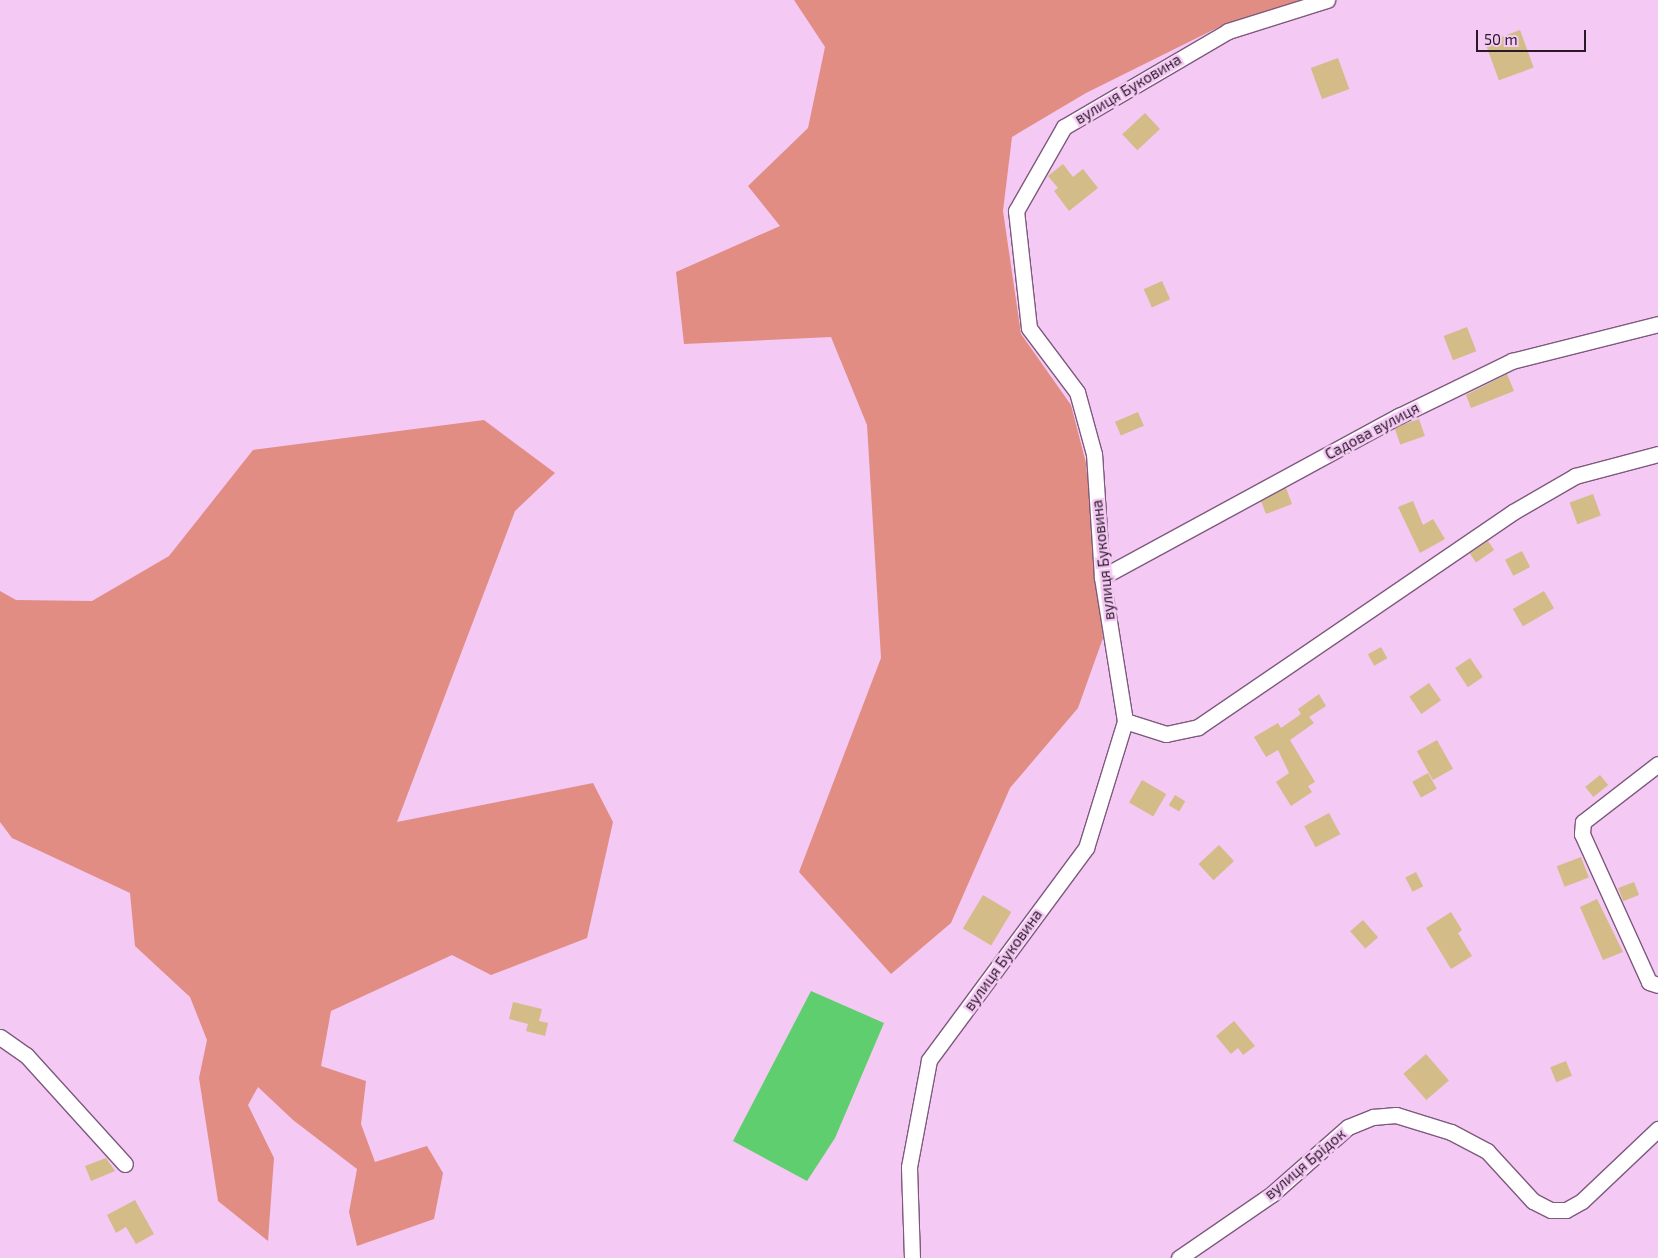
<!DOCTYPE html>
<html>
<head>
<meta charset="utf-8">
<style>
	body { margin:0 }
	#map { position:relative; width:1658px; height:1258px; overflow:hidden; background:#f4c9f3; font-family:"Exo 2",sans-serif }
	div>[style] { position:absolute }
	.green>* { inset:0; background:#e18d84 }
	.water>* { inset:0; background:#5fce6f }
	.building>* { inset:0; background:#d3bc88; transform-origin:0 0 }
	.roads { filter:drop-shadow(1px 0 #7e597e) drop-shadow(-1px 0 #7e597e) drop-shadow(0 1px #7e597e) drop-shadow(0 -1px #7e597e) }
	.minor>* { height:15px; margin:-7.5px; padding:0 7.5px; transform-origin:7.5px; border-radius:7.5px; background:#fff }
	span { translate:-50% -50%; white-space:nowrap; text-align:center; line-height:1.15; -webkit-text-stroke:5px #f4c9f3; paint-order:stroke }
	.street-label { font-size:15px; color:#281828 }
	.scale { position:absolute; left:1476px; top:30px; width:110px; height:22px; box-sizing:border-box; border:2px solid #281828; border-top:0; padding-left:6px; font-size:15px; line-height:18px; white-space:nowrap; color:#281828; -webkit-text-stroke:4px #f4c9f3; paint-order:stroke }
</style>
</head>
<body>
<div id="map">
	<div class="green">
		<i style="clip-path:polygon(794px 0,1304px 0,1227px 23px,1086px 93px,1012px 137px,1003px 211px,1021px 334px,1071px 405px,1086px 463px,1103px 638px,1078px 708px,1010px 788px,951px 923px,891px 974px,799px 872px,881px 658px,867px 425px,831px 337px,684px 344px,676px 272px,780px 226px,748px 186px,808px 128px,825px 47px)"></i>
		<i style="clip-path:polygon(484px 420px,555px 473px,515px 511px,397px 822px,593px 783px,613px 822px,587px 938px,491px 975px,452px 955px,331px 1011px,321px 1066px,366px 1081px,361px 1124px,375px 1162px,427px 1146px,443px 1173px,434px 1219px,357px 1246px,349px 1212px,357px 1169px,293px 1120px,258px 1087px,248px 1105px,274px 1158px,268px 1241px,218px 1201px,199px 1078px,207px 1040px,190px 997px,135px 946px,130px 893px,12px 838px,0 822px,0 591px,16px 600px,92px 601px,169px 556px,253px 450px)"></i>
	</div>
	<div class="water">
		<i style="clip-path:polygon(811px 991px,884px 1023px,835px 1138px,807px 1181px,733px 1141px)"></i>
	</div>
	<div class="building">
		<i style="left:1520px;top:30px;width:40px;height:37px;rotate:70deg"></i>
		<i style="left:1338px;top:58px;width:33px;height:29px;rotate:70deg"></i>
		<i style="left:1145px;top:113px;width:22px;height:31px;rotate:47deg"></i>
		<i style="clip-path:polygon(1063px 164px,1073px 177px,1083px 169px,1098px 188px,1069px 211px,1054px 191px,1058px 188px,1048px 176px)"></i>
		<i style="left:1162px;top:281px;width:20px;height:20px;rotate:66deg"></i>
		<i style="left:1467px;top:327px;width:26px;height:25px;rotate:69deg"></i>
		<i style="clip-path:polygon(1507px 374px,1514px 391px,1471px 408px,1466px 395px)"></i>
		<i style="left:1138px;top:412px;width:15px;height:25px;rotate:67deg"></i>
		<i style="left:1419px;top:419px;width:18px;height:26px;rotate:71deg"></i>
		<i style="clip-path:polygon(1286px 488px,1292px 504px,1266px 514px,1261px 501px)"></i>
		<i style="left:1593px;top:494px;width:23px;height:25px;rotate:70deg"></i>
		<i style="clip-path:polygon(1413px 501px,1423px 525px,1433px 519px,1445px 539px,1420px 553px,1398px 507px)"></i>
		<i style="left:1488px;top:541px;width:11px;height:22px;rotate:56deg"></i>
		<i style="left:1522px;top:551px;width:18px;height:19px;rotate:63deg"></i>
		<i style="left:1544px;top:591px;width:20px;height:36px;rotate:60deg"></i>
		<i style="left:1381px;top:647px;width:13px;height:15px;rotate:61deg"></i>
		<i style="left:1470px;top:658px;width:23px;height:18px;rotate:56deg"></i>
		<i style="left:1429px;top:683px;width:21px;height:24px;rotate:55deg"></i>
		<i style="clip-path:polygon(1319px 694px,1326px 706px,1309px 717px,1314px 723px,1290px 740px,1315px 782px,1308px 786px,1312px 792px,1291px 806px,1276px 782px,1289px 773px,1278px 750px,1266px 757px,1254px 737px,1278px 723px,1281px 728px,1301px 714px,1298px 709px)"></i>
		<i style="left:1437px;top:740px;width:33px;height:23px;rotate:61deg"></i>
		<i style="left:1428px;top:773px;width:18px;height:18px;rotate:61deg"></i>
		<i style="left:1600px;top:775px;width:13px;height:19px;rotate:51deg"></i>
		<i style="left:1142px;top:780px;width:28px;height:26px;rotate:30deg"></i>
		<i style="left:1175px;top:795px;width:12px;height:12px;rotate:31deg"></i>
		<i style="left:1329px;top:813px;width:24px;height:28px;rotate:62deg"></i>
		<i style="left:1219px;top:845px;width:22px;height:28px;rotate:47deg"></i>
		<i style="left:1581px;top:857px;width:22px;height:26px;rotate:69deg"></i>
		<i style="left:1416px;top:872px;width:16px;height:12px;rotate:63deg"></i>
		<i style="left:1634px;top:882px;width:14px;height:17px;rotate:69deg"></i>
		<i style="left:983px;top:895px;width:33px;height:39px;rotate:31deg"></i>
		<i style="clip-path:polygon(1597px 899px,1623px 952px,1603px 960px,1580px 907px)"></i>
		<i style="clip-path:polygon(1451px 912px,1462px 930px,1458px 933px,1472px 956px,1451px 969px,1426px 928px)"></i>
		<i style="left:1363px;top:920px;width:23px;height:17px;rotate:49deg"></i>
		<i style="clip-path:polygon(513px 1002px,542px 1009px,539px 1021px,548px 1023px,545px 1036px,526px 1031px,528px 1024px,509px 1019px)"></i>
		<i style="clip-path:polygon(1234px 1021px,1255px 1046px,1243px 1055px,1238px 1048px,1231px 1054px,1216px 1036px)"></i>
		<i style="left:1426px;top:1054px;width:35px;height:30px;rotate:49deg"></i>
		<i style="left:1566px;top:1061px;width:16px;height:17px;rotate:68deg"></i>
		<i style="clip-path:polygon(106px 1158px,115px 1171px,91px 1181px,85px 1166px)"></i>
		<i style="clip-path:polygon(135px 1200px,154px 1234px,136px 1244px,126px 1227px,116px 1233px,107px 1215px)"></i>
	</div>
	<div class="roads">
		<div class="minor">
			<i style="left:1102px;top:577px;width:338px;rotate:-28.5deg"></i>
			<i style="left:1399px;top:416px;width:126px;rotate:-26deg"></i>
			<i style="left:1512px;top:361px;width:151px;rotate:-14.2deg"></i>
			<i style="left:1125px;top:721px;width:43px;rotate:17.6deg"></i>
			<i style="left:1166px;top:734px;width:33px;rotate:-12deg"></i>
			<i style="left:1198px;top:727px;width:381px;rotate:-34.3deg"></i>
			<i style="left:1513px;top:512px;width:72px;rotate:-30.1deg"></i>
			<i style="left:1575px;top:476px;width:86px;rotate:-14.8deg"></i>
			<i style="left:1658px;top:764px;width:95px;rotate:142.3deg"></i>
			<i style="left:1583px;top:822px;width:12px;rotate:95deg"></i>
			<i style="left:1582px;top:834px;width:162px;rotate:65.6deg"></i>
			<i style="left:1649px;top:982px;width:9px;rotate:18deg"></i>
			<i style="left:0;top:1037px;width:32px;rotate:35deg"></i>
			<i style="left:26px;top:1055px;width:147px;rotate:47.8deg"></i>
			<i style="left:912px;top:1258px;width:91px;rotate:-91.9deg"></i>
			<i style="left:909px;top:1167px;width:109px;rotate:-79.4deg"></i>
			<i style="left:929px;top:1060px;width:264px;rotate:-53.5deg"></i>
			<i style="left:1086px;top:848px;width:133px;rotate:-72.9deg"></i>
			<i style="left:1125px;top:721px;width:146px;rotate:-99.1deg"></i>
			<i style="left:1102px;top:577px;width:123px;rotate:-93.7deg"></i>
			<i style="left:1094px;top:454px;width:64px;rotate:-105.3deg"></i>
			<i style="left:1077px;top:392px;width:80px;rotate:-126.9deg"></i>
			<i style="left:1029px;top:328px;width:118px;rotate:-96.3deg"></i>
			<i style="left:1016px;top:211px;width:97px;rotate:-60.3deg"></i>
			<i style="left:1064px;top:127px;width:190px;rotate:-30.3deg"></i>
			<i style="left:1228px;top:31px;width:104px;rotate:-17.4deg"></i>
			<i style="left:1179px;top:1258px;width:113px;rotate:-34.5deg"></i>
			<i style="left:1272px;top:1194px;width:101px;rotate:-41.4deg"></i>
			<i style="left:1348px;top:1127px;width:27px;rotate:-22deg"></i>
			<i style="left:1373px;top:1117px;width:23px;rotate:-5deg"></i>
			<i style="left:1396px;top:1115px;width:58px;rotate:17.2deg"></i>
			<i style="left:1451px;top:1132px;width:41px;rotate:27.8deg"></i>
			<i style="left:1487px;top:1151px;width:68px;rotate:47.4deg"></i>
			<i style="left:1533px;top:1201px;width:20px;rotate:27deg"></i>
			<i style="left:1551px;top:1210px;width:15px"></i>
			<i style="left:1566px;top:1210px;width:18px;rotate:-29deg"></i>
			<i style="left:1582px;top:1201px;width:105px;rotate:-43.5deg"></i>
		</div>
	</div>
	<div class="street-label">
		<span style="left:1128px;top:89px;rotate:-31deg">вулиця Буковина</span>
		<span style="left:1372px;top:431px;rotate:-28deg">Садова вулиця</span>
		<span style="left:1103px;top:560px;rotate:-96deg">вулиця Буковина</span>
		<span style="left:1003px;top:960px;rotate:-54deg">вулиця Буковина</span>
		<span style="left:1305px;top:1164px;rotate:-40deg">вулиця Брідок</span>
	</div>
	<div class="scale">50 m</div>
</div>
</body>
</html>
